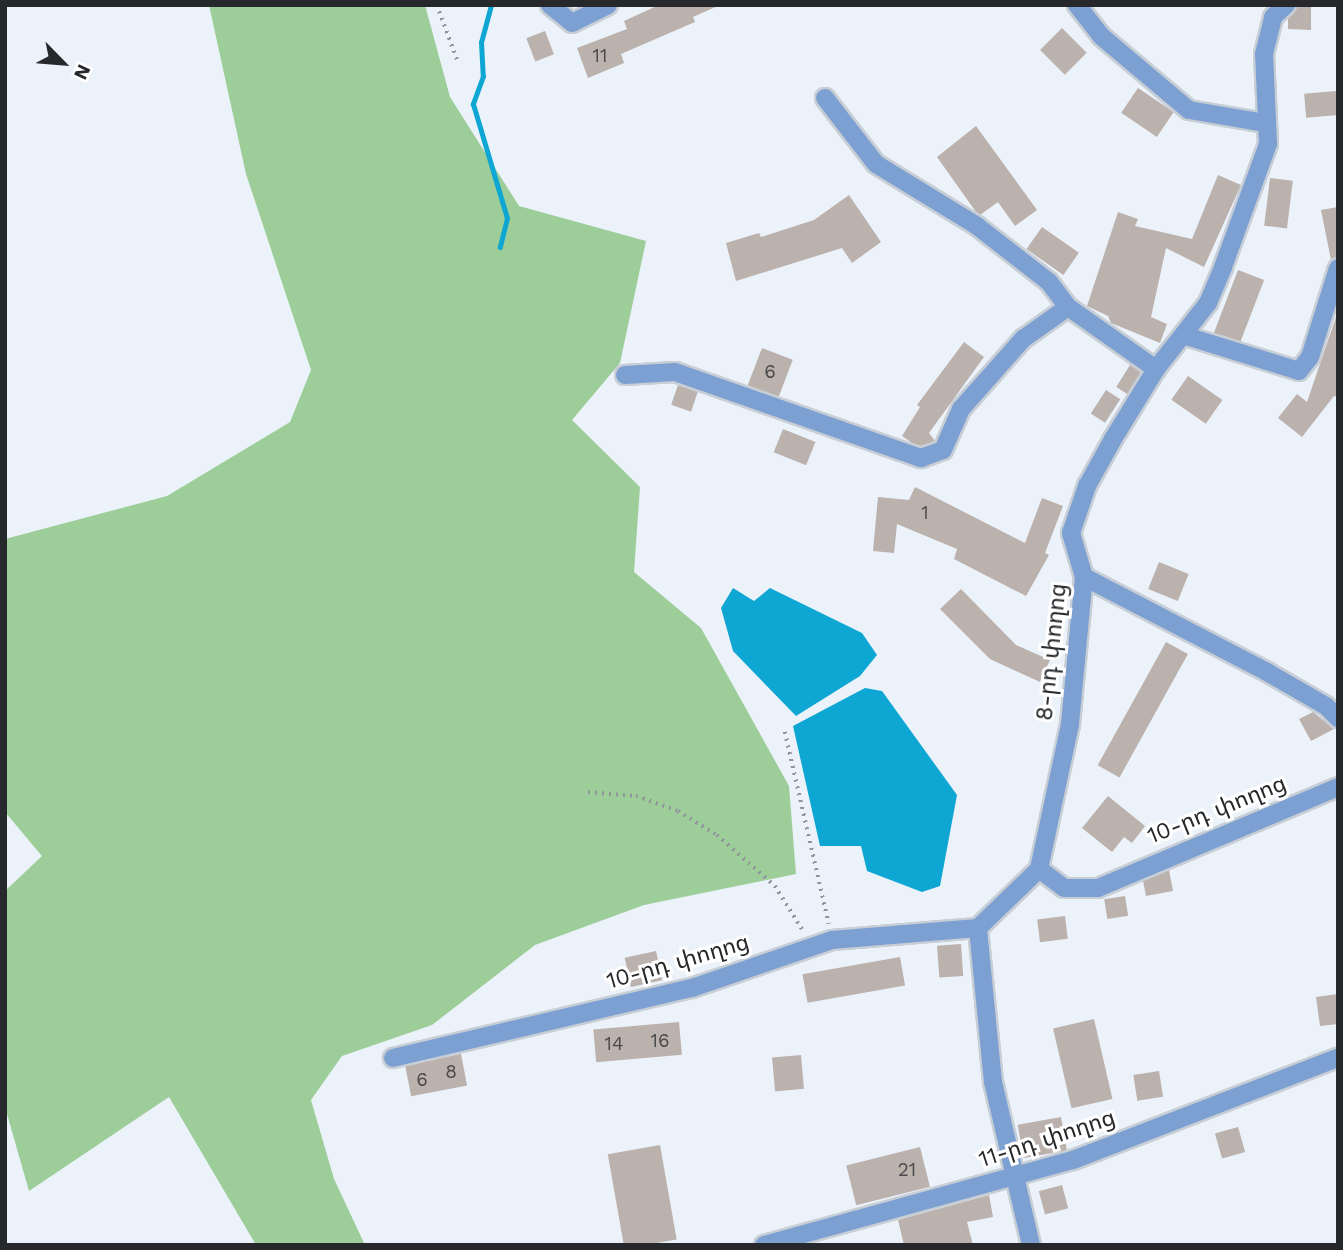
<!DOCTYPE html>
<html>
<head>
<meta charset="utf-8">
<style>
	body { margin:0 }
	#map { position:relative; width:1343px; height:1250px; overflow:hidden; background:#ecf2fa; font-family:"Work Sans","Noto Sans Armenian",sans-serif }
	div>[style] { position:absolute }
	.green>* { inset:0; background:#9dcd99 }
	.water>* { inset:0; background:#0ea6d3 }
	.stream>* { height:5px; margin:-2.5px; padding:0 2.5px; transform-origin:2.5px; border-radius:2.5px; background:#0ea6d3 }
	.building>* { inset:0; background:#bbb1ad; transform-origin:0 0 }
	.path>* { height:3.5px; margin-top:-1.75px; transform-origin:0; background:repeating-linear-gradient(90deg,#91959b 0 2px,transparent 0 7px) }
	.roads { filter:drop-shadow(2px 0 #c8ced5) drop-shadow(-2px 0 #c8ced5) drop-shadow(0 2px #c8ced5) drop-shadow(0 -2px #c8ced5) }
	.minor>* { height:18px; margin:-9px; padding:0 9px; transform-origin:9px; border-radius:9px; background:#7da0d3 }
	span { translate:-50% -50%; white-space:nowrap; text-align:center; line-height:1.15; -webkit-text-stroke:6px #fff; paint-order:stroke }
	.number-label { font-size:19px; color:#4b4a4c }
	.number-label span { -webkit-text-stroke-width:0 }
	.street-label { font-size:23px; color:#26282b }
	.frame { position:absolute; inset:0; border:7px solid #26282b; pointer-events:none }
	.north { position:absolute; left:28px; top:28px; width:70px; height:70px; -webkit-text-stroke:5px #fff; paint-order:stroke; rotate:115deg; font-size:19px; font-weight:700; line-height:28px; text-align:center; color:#26282b }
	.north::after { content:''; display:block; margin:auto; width:24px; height:32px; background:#26282b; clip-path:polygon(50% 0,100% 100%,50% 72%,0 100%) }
</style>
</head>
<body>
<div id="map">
	<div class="green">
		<i style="clip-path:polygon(209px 5px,425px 5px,450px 97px,519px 206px,646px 241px,620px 363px,572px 420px,640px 487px,634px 572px,701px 628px,789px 786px,796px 874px,644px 905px,535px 945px,432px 1025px,342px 1056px,311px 1100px,334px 1179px,365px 1245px,256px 1245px,169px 1097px,29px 1191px,5px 1107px,5px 891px,42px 856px,5px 812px,5px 539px,167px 496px,290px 422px,311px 370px,246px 174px)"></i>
	</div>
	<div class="water">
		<i style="clip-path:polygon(733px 588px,754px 601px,770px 588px,862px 633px,877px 655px,860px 676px,796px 716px,733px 651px,721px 608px)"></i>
		<i style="clip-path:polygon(865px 688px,882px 691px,957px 795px,940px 886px,922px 892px,867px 871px,861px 846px,820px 846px,793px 726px)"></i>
	</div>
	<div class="stream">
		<i style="left:491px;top:5px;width:38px;rotate:105deg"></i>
		<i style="left:481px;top:42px;width:34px;rotate:87deg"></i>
		<i style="left:483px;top:76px;width:30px;rotate:110deg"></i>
		<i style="left:473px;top:104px;width:119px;rotate:73.4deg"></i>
		<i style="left:507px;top:218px;width:30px;rotate:104deg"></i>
	</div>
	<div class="building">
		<i style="clip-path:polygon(659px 5px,720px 5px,693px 17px,695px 22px,621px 54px,624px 63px,588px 78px,577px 48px,627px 29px,624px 21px)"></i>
		<i style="clip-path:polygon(1297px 6px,1311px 6px,1311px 30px,1288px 29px,1288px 19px)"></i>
		<i style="left:1062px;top:28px;width:35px;height:31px;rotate:45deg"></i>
		<i style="left:545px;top:31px;width:25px;height:20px;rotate:69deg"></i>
		<i style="left:1138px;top:88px;width:43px;height:30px;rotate:34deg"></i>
		<i style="left:1336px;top:91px;width:24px;height:32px;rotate:85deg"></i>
		<i style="clip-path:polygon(976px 126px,1037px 210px,1015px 226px,998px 202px,980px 215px,976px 212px,937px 157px)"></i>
		<i style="clip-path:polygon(1218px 175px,1241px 185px,1204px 267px,1166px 248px,1151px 317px,1167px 324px,1160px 343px,1111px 323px,1108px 316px,1087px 306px,1118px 212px,1138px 219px,1135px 226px,1192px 239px)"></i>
		<i style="left:1270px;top:178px;width:23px;height:48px;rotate:7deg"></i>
		<i style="clip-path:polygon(849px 195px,881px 242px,852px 263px,842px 248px,736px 281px,726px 243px,759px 233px,761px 237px,814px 220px)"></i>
		<i style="clip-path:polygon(1338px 207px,1338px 257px,1331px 260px,1321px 210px)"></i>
		<i style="left:1042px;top:227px;width:45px;height:27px;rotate:35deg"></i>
		<i style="left:1238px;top:270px;width:28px;height:68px;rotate:21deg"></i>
		<i style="clip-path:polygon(1338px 311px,1338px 397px,1334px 396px,1302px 437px,1278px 418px,1297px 394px,1307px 402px)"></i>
		<i style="clip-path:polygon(964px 342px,984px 357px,929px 433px,935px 441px,921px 446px,912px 443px,902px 436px,920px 407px,917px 405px)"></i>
		<i style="left:762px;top:348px;width:33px;height:40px;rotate:21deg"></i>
		<i style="left:1130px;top:365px;width:13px;height:26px;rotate:32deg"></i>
		<i style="left:1188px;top:376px;width:42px;height:29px;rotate:35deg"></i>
		<i style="left:678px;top:385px;width:21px;height:21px;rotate:19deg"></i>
		<i style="left:1106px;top:390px;width:17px;height:28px;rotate:33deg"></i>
		<i style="left:783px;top:429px;width:35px;height:25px;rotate:22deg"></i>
		<i style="clip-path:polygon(915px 487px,1025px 543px,1042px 498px,1063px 506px,1045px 553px,1049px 555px,1026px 596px,954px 559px,957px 549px,897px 524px,894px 553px,873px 551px,878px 497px,909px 500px)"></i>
		<i style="left:1159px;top:562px;width:32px;height:29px;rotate:22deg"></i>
		<i style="clip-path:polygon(961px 589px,1016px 645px,1050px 660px,1040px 682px,990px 659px,940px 609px)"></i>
		<i style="left:1166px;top:642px;width:25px;height:141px;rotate:29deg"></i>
		<i style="clip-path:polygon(1313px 712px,1334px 729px,1311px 741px,1299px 719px)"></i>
		<i style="clip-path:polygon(1108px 796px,1145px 826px,1132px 843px,1124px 837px,1112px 852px,1082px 828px)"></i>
		<i style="clip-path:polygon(1169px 870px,1173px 891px,1146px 896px,1143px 881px)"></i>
		<i style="left:1125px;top:896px;width:20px;height:21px;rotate:81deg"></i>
		<i style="left:1065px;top:916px;width:23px;height:28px;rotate:83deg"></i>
		<i style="left:961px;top:944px;width:32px;height:24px;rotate:86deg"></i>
		<i style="left:656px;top:951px;width:30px;height:32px;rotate:78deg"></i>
		<i style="left:900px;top:957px;width:29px;height:99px;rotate:80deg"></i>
		<i style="clip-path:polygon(1338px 994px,1338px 1024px,1320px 1026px,1316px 997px)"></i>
		<i style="left:1094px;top:1019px;width:82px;height:42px;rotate:77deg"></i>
		<i style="left:679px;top:1022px;width:33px;height:86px;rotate:85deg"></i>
		<i style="left:461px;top:1054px;width:32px;height:57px;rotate:79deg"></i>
		<i style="left:801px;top:1055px;width:34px;height:29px;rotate:85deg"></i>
		<i style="left:1159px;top:1071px;width:26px;height:26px;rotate:81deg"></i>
		<i style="left:1061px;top:1117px;width:34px;height:44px;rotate:80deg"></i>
		<i style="left:1238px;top:1127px;width:26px;height:24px;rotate:74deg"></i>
		<i style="left:660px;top:1145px;width:96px;height:53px;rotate:80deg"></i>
		<i style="left:920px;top:1147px;width:41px;height:76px;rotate:76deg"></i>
		<i style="left:1062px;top:1185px;width:24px;height:24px;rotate:75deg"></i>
		<i style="clip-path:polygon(989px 1195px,993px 1217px,967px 1222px,973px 1245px,904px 1245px,898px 1220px)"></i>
	</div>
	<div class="path">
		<i style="left:437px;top:5px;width:58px;rotate:69.7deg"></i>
		<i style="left:785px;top:732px;width:197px;rotate:77.1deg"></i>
		<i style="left:588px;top:792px;width:48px;rotate:4.8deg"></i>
		<i style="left:636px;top:796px;width:45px;rotate:19.7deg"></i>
		<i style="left:678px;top:811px;width:46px;rotate:31.6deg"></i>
		<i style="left:717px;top:835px;width:77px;rotate:41.3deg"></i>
		<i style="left:775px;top:886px;width:54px;rotate:57.8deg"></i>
	</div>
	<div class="roads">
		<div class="minor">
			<i style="left:550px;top:5px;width:28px;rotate:39deg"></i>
			<i style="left:572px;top:23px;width:40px;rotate:-26.6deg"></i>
			<i style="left:1077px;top:5px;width:39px;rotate:52deg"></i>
			<i style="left:1101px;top:36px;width:115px;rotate:40.1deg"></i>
			<i style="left:1189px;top:110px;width:78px;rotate:9.6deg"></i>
			<i style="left:825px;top:98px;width:83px;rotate:52.3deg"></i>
			<i style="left:876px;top:164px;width:119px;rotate:31.5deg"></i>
			<i style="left:977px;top:226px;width:91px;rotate:37.9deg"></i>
			<i style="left:1049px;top:282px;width:31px;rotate:53deg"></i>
			<i style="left:1068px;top:307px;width:108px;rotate:35.2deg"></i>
			<i style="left:1186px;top:336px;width:118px;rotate:17.2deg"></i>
			<i style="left:1299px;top:371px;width:18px;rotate:-52deg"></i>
			<i style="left:1310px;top:357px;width:93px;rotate:-72.5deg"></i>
			<i style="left:625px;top:375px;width:50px;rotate:-3.4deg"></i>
			<i style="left:675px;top:372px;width:261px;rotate:19.3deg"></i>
			<i style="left:921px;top:458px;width:23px;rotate:-20deg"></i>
			<i style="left:943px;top:450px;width:45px;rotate:-66.3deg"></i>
			<i style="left:961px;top:409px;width:94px;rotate:-48.5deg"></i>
			<i style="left:1023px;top:339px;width:55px;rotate:-35.4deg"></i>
			<i style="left:1084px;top:577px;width:206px;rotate:27.4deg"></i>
			<i style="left:1267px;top:672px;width:68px;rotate:30deg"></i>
			<i style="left:1326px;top:706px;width:17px;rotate:45deg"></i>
			<i style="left:1039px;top:869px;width:31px;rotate:37deg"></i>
			<i style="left:1064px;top:888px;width:34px"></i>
			<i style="left:1098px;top:888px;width:260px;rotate:-22.8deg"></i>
			<i style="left:393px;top:1058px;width:307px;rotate:-13.2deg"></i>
			<i style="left:692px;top:988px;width:148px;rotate:-18.9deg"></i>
			<i style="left:832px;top:940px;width:146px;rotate:-4.7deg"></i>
			<i style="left:764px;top:1245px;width:320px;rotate:-15.4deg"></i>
			<i style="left:1073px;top:1160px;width:284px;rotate:-21.1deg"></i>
			<i style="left:1031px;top:1245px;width:167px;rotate:-103.1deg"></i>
			<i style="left:993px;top:1082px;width:155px;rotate:-95.6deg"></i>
			<i style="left:978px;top:928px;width:85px;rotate:-44deg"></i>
			<i style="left:1039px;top:869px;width:148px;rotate:-77.9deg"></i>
			<i style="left:1070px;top:724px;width:148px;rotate:-84.6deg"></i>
			<i style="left:1084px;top:577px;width:46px;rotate:-106.5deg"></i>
			<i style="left:1071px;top:533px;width:50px;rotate:-71.2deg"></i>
			<i style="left:1087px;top:486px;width:54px;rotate:-61deg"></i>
			<i style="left:1113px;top:439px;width:82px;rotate:-58.4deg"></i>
			<i style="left:1156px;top:369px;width:84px;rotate:-51.8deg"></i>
			<i style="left:1208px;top:303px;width:39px;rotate:-67deg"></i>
			<i style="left:1223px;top:267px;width:131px;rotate:-69.9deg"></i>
			<i style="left:1268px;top:144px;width:90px;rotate:-92.5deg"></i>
			<i style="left:1264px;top:54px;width:38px;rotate:-76deg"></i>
			<i style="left:1273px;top:17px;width:18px;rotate:-43deg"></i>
		</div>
	</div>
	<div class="number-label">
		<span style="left:600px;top:56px">11</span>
		<span style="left:770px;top:372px">6</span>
		<span style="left:925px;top:513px">1</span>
		<span style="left:660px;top:1041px">16</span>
		<span style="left:614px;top:1044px">14</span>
		<span style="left:451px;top:1072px">8</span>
		<span style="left:422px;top:1080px">6</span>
		<span style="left:907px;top:1170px">21</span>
	</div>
	<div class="street-label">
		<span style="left:1052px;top:652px;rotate:-84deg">8-րդ փողոց</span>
		<span style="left:1217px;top:810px;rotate:-22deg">10-րդ փողոց</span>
		<span style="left:678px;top:962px;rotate:-16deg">10-րդ փողոց</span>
		<span style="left:1047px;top:1139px;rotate:-18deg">11-րդ փողոց</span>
	</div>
	<div class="frame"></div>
	<div class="north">N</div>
</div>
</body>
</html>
